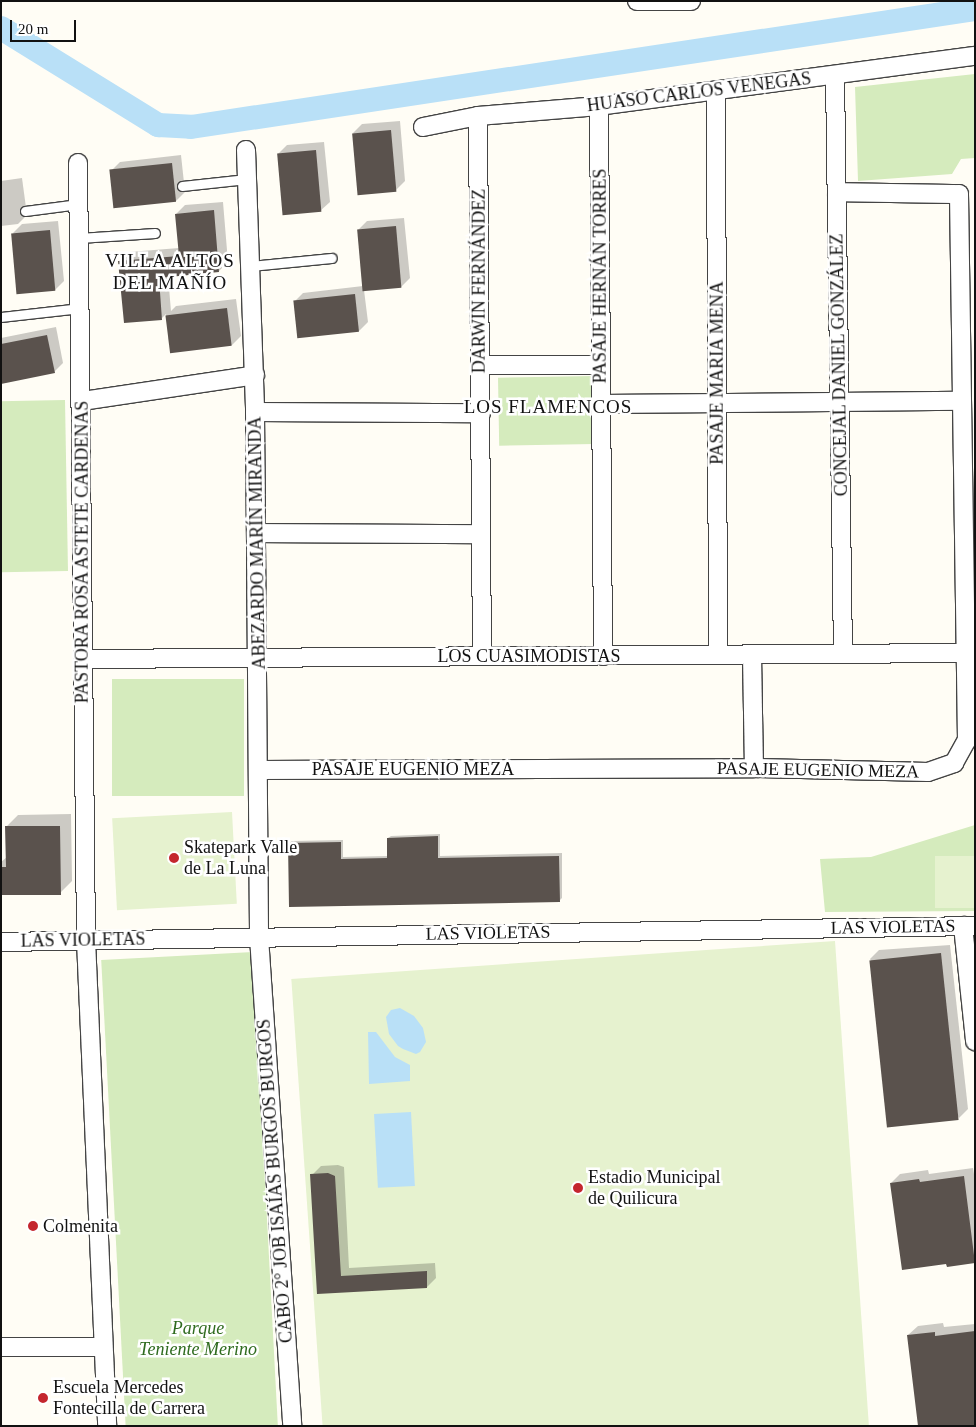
<!DOCTYPE html>
<html>
<head>
<meta charset="utf-8">
<style>
	body { margin:0 }
	#map { position:relative; width:976px; height:1427px; overflow:hidden; background:#fffdf5; font-family:"Times New Roman",serif }
	div>[style] { position:absolute }
	.green>* { inset:0; background:#d5ebbd; transform-origin:0 0 }
	.pitch>* { inset:0; background:#e6f2cf; transform-origin:0 0 }
	.water>* { inset:0; background:#b9e0f7; transform-origin:0 0 }
	.shadow>* { inset:0; background:#0003 }
	.canal>* { height:24px; margin:-12px; padding:0 12px; transform-origin:12px; border-radius:12px; background:#b9e0f7 }
	.building>* { inset:0; background:#5a524d; transform-origin:0 0 }
	.roads { filter:drop-shadow(1px 0 #444) drop-shadow(-1px 0 #444) drop-shadow(0 1px #444) drop-shadow(0 -1px #444) }
	.service>* { height:9px; margin:-4.5px; padding:0 4.5px; transform-origin:4.5px; border-radius:4.5px; background:#fff }
	.minor>* { height:18px; margin:-9px; padding:0 9px; transform-origin:9px; border-radius:9px; background:#fff }
	.dots>* { width:14px; height:14px; translate:-50% -50%; box-sizing:border-box; border:2px solid #fff; border-radius:50% }
	span { translate:-50% -50%; white-space:nowrap; text-align:center; line-height:1.15; -webkit-text-stroke:5px #fff; paint-order:stroke }
	.street-label { font-size:18px; color:#111 }
	.poi-label { font-size:18px; color:#111 }
	.left { translate:0 -50%; text-align:left }
	.park-label { font-size:18px; color:#2f6b1f; font-style:italic }
	.neighbourhood-label { font-size:19px; color:#111; letter-spacing:1px }
	.frame { position:absolute; inset:0; border:2px solid #111; pointer-events:none }
	.scale { position:absolute; left:10px; top:20px; width:66px; height:22px; box-sizing:border-box; border:2px solid #111; border-top:0; padding-left:6px; font-size:15px; line-height:18px; white-space:nowrap; color:#111; -webkit-text-stroke:4px #fff; paint-order:stroke }
</style>
</head>
<body>
<div id="map">
	<div class="green">
		<i style="clip-path:polygon(975px 74px,975px 158px,961px 159px,952px 174px,858px 181px,855px 87px)"></i>
		<i style="left:593px;top:376px;width:68px;height:95px;rotate:89deg"></i>
		<i style="left:65px;top:400px;width:171px;height:66px;rotate:89deg"></i>
		<i style="left:244px;top:679px;width:117px;height:132px;rotate:90deg"></i>
		<i style="clip-path:polygon(975px 825px,975px 911px,825px 912px,820px 859px,871px 857px)"></i>
		<i style="left:253px;top:952px;width:475px;height:152px;rotate:87deg"></i>
	</div>
	<div class="pitch">
		<i style="left:232px;top:812px;width:92px;height:120px;rotate:87deg"></i>
		<i style="left:975px;top:856px;width:52px;height:40px;rotate:90deg"></i>
		<i style="left:835px;top:941px;width:486px;height:545px;rotate:86deg"></i>
	</div>
	<div class="water">
		<i style="clip-path:polygon(400px 1008px,414px 1016px,423px 1028px,426px 1042px,420px 1052px,416px 1054px,403px 1049px,398px 1046px,389px 1034px,386px 1017px,391px 1010px)"></i>
		<i style="clip-path:polygon(368px 1032px,376px 1032px,395px 1057px,410px 1065px,410px 1081px,369px 1084px)"></i>
		<i style="left:411px;top:1112px;width:74px;height:37px;rotate:87deg"></i>
	</div>
	<div class="shadow">
		<i style="clip-path:polygon(400px 121px,405px 181px,396px 190px,353px 133px,362px 124px)"></i>
		<i style="clip-path:polygon(324px 142px,330px 202px,320px 211px,278px 154px,287px 145px)"></i>
		<i style="clip-path:polygon(181px 155px,185px 192px,176px 201px,111px 171px,120px 162px)"></i>
		<i style="clip-path:polygon(22px 178px,27px 215px,18px 224px,1px 226px,1px 181px)"></i>
		<i style="clip-path:polygon(223px 202px,228px 262px,219px 271px,168px 276px,171px 311px,176px 306px,236px 299px,241px 336px,232px 345px,171px 352px,166px 314px,162px 318px,120px 261px,129px 252px,179px 248px,176px 214px,185px 205px)"></i>
		<i style="clip-path:polygon(404px 218px,410px 278px,401px 287px,364px 290px,368px 322px,359px 331px,294px 302px,303px 293px,363px 286px,358px 230px,367px 221px)"></i>
		<i style="clip-path:polygon(58px 221px,64px 281px,55px 290px,13px 233px,22px 224px)"></i>
		<i style="clip-path:polygon(56px 327px,63px 363px,54px 372px,1px 383px,1px 338px)"></i>
		<i style="clip-path:polygon(71px 814px,72px 881px,60px 893px,1px 894px,1px 862px,7px 857px,6px 827px,18px 815px)"></i>
		<i style="clip-path:polygon(440px 834px,440px 856px,562px 853px,562px 898px,560px 900px,290px 906px,289px 843px,292px 841px,343px 840px,343px 857px,388px 856px,388px 838px,391px 836px)"></i>
		<i style="clip-path:polygon(950px 945px,968px 1109px,959px 1118px,870px 959px,879px 950px)"></i>
		<i style="clip-path:polygon(338px 1165px,344px 1167px,349px 1268px,435px 1263px,436px 1278px,427px 1287px,318px 1293px,312px 1175px,321px 1166px)"></i>
		<i style="clip-path:polygon(973px 1168px,975px 1180px,975px 1262px,891px 1183px,900px 1174px,928px 1170px,929px 1174px)"></i>
		<i style="clip-path:polygon(943px 1323px,944px 1327px,975px 1324px,975px 1426px,908px 1335px,918px 1326px)"></i>
	</div>
	<div class="canal">
		<i style="left:1px;top:28px;width:185px;rotate:31.7deg"></i>
		<i style="left:158px;top:125px;width:33px;rotate:3deg"></i>
		<i style="left:191px;top:127px;width:793px;rotate:-8.56deg"></i>
	</div>
	<div class="building">
		<i style="left:391px;top:130px;width:62px;height:39px;rotate:85deg"></i>
		<i style="left:316px;top:150px;width:62px;height:39px;rotate:85deg"></i>
		<i style="left:172px;top:163px;width:39px;height:63px;rotate:84deg"></i>
		<i style="clip-path:polygon(214px 210px,219px 272px,159px 278px,162px 320px,124px 323px,118px 261px,179px 256px,175px 214px)"></i>
		<i style="left:396px;top:226px;width:62px;height:39px;rotate:85deg"></i>
		<i style="left:50px;top:230px;width:61px;height:39px;rotate:85deg"></i>
		<i style="left:355px;top:294px;width:38px;height:62px;rotate:84deg"></i>
		<i style="left:227px;top:308px;width:38px;height:62px;rotate:83deg"></i>
		<i style="clip-path:polygon(47px 335px,55px 373px,1px 384px,1px 344px)"></i>
		<i style="clip-path:polygon(5px 826px,60px 826px,61px 895px,1px 895px,1px 867px,6px 867px)"></i>
		<i style="clip-path:polygon(438px 836px,438px 858px,559px 856px,560px 902px,289px 907px,288px 843px,341px 842px,341px 859px,387px 858px,387px 838px)"></i>
		<i style="left:941px;top:953px;width:168px;height:72px;rotate:84deg"></i>
		<i style="clip-path:polygon(328px 1173px,335px 1176px,341px 1276px,427px 1271px,427px 1288px,317px 1294px,310px 1174px)"></i>
		<i style="clip-path:polygon(964px 1176px,975px 1263px,947px 1267px,946px 1264px,902px 1270px,890px 1183px,919px 1179px,920px 1182px)"></i>
		<i style="clip-path:polygon(975px 1331px,975px 1426px,918px 1426px,907px 1335px,935px 1332px,935px 1336px)"></i>
	</div>
	<div class="roads">
		<div class="service">
			<i style="left:182px;top:186px;width:65px;rotate:-6.1deg"></i>
			<i style="left:25px;top:211px;width:54px;rotate:-7.4deg"></i>
			<i style="left:79px;top:238px;width:76px;rotate:-3.8deg"></i>
			<i style="left:250px;top:266px;width:82px;rotate:-5.6deg"></i>
			<i style="left:1px;top:317px;width:80px;rotate:-6.5deg"></i>
		</div>
		<div class="minor">
			<i style="left:637px;top:1px;width:54px"></i>
			<i style="left:835px;top:75px;width:579px;rotate:89.21deg"></i>
			<i style="left:716px;top:91px;width:564px;rotate:89.8deg"></i>
			<i style="left:599px;top:106px;width:550px;rotate:89.58deg"></i>
			<i style="left:478px;top:116px;width:540px;rotate:89.58deg"></i>
			<i style="left:423px;top:127px;width:56px;rotate:-11.3deg"></i>
			<i style="left:478px;top:116px;width:121px;rotate:-4.7deg"></i>
			<i style="left:599px;top:106px;width:379px;rotate:-7.6deg"></i>
			<i style="left:246px;top:150px;width:262px;rotate:88deg"></i>
			<i style="left:255px;top:412px;width:525px;rotate:89.56deg"></i>
			<i style="left:259px;top:937px;width:490px;rotate:86.1deg"></i>
			<i style="left:78px;top:163px;width:777px;rotate:89.41deg"></i>
			<i style="left:86px;top:940px;width:486px;rotate:87.5deg"></i>
			<i style="left:480px;top:365px;width:121px"></i>
			<i style="left:82px;top:401px;width:175px;rotate:-8.5deg"></i>
			<i style="left:601px;top:404px;width:361px;rotate:-0.5deg"></i>
			<i style="left:255px;top:412px;width:226px;rotate:0.3deg"></i>
			<i style="left:257px;top:533px;width:224px;rotate:0.3deg"></i>
			<i style="left:752px;top:655px;width:113px;rotate:89deg"></i>
			<i style="left:83px;top:659px;width:891px;rotate:-0.39deg"></i>
			<i style="left:258px;top:770px;width:496px;rotate:-0.2deg"></i>
			<i style="left:754px;top:768px;width:174px;rotate:1.3deg"></i>
			<i style="left:928px;top:772px;width:28px;rotate:-19deg"></i>
			<i style="left:954px;top:763px;width:26px;rotate:-61deg"></i>
			<i style="left:967px;top:740px;width:546px;rotate:-90.84deg"></i>
			<i style="left:959px;top:194px;width:122px;rotate:-179.1deg"></i>
			<i style="left:963px;top:926px;width:116px;rotate:84deg"></i>
			<i style="left:1px;top:942px;width:974px;rotate:-0.94deg"></i>
			<i style="left:1px;top:1347px;width:102px"></i>
		</div>
	</div>
	<div class="dots">
		<i style="left:174px;top:858px;background:#c4262e"></i>
		<i style="left:578px;top:1188px;background:#c4262e"></i>
		<i style="left:33px;top:1226px;background:#c4262e"></i>
		<i style="left:43px;top:1398px;background:#c4262e"></i>
	</div>
	<div class="street-label">
		<span style="left:699px;top:92px;rotate:-7deg">HUASO CARLOS VENEGAS</span>
		<span style="left:600px;top:276px;rotate:-90deg">PASAJE HERNÁN TORRES</span>
		<span style="left:479px;top:281px;rotate:-90deg">DARWIN FERNÁNDEZ</span>
		<span style="left:839px;top:365px;rotate:-91deg">CONCEJAL DANIEL GONZÁLEZ</span>
		<span style="left:717px;top:373px;rotate:-90deg">PASAJE MARIA MENA</span>
		<span style="left:257px;top:543px;rotate:-91deg">ABEZARDO MARÍN MIRANDA</span>
		<span style="left:82px;top:552px;rotate:-90deg">PASTORA ROSA ASTETE CARDENAS</span>
		<span style="left:529px;top:656px">LOS CUASIMODISTAS</span>
		<span style="left:413px;top:769px">PASAJE EUGENIO MEZA</span>
		<span style="left:818px;top:770px;rotate:1deg">PASAJE EUGENIO MEZA</span>
		<span style="left:893px;top:927px;rotate:-1deg">LAS VIOLETAS</span>
		<span style="left:488px;top:933px;rotate:-1deg">LAS VIOLETAS</span>
		<span style="left:83px;top:940px;rotate:-1deg">LAS VIOLETAS</span>
		<span style="left:275px;top:1181px;rotate:-94deg">CABO 2° JOB ISAÍAS BURGOS BURGOS</span>
	</div>
	<div class="poi-label">
		<span class="left" style="left:184px;top:858px">Skatepark Valle<br>de La Luna</span>
		<span class="left" style="left:588px;top:1188px">Estadio Municipal<br>de Quilicura</span>
		<span class="left" style="left:43px;top:1226px">Colmenita</span>
		<span class="left" style="left:53px;top:1398px">Escuela Mercedes<br>Fontecilla de Carrera</span>
	</div>
	<div class="park-label">
		<span style="left:198px;top:1339px">Parque<br>Teniente Merino</span>
	</div>
	<div class="neighbourhood-label">
		<span style="left:170px;top:272px">VILLA ALTOS<br>DEL MAÑÍO</span>
		<span style="left:548px;top:407px">LOS FLAMENCOS</span>
	</div>
	<div class="frame"></div>
	<div class="scale">20 m</div>
</div>
</body>
</html>
